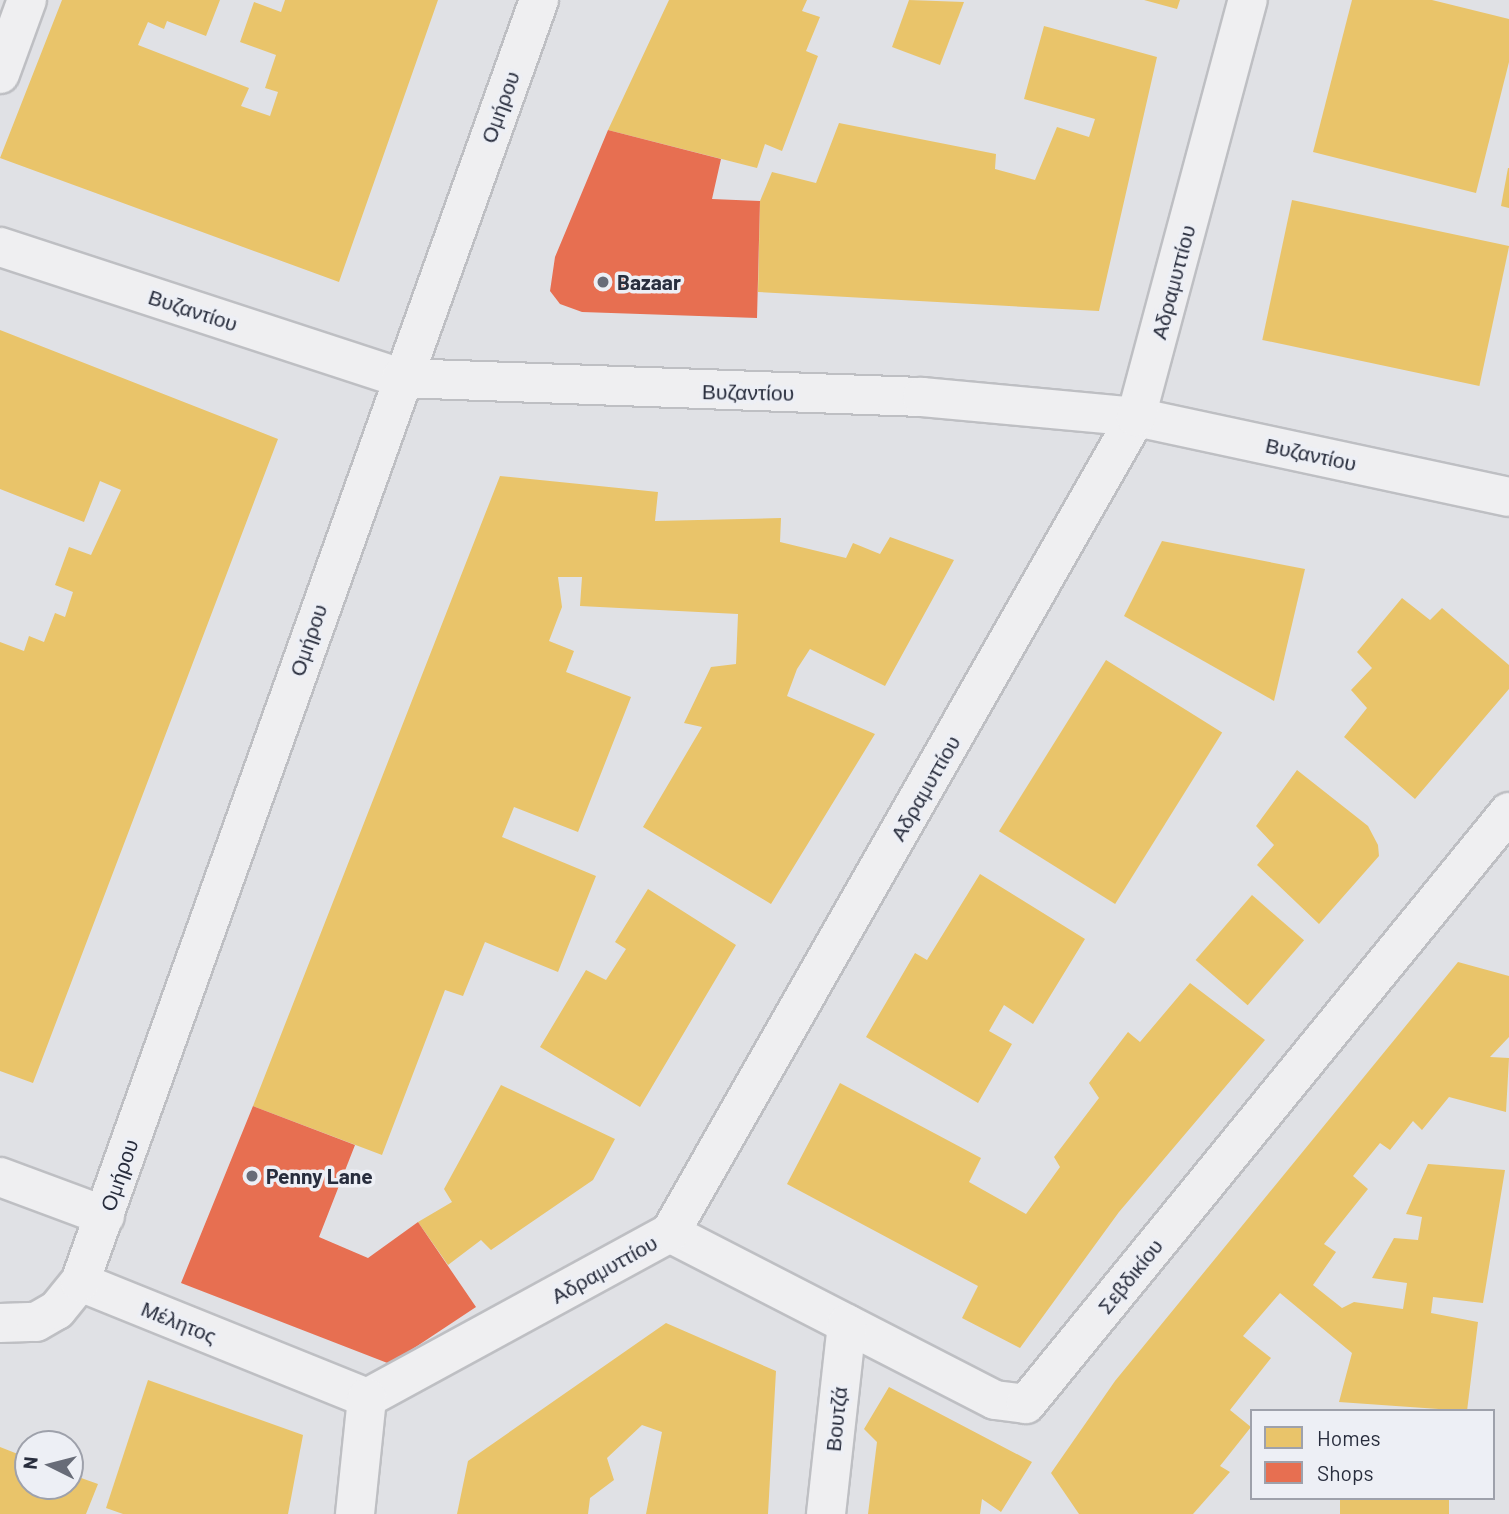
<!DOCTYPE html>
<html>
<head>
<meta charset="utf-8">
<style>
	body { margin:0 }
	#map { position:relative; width:1509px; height:1514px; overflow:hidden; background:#e0e1e5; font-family:Barlow,sans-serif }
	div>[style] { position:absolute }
	.homes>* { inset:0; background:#e9c46a; transform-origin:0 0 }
	.shops>* { inset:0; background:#e76f51 }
	.roads { filter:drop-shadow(2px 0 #bebfc3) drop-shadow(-2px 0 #bebfc3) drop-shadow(0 2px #bebfc3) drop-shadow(0 -2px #bebfc3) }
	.minor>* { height:38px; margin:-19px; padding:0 19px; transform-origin:19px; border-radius:19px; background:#efeff1 }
	.dots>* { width:19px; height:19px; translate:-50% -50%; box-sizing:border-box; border:4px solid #edeff5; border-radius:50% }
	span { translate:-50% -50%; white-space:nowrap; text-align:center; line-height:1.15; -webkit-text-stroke:7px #edeff5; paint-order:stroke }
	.street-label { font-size:21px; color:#282d3d }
	.poi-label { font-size:21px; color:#282d3d; font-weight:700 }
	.left { translate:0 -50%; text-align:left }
	.legend { position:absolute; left:1250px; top:1409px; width:245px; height:91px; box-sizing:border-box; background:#edeff5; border:2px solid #9ea1ab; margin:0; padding:9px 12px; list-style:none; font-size:21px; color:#282d3d }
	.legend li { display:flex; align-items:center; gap:14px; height:35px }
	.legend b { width:35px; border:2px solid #9ea1ab }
	.north { position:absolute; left:14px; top:1430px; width:70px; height:70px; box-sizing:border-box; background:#edeff5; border:2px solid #9ea1ab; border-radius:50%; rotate:276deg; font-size:19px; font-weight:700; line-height:28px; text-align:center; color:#282d3d }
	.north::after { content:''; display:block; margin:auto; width:24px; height:32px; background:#686c78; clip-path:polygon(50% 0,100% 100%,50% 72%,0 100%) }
</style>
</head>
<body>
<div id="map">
	<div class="homes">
		<i style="clip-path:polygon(62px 0,220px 0,206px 36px,167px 21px,164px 29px,148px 22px,138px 45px,249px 88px,241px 106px,270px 116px,278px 92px,265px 88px,276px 55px,240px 42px,254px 2px,281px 12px,285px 0,438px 0,339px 282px,0 158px)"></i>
		<i style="clip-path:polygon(669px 0,807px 0,802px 11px,820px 17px,806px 51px,818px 56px,782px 151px,765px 144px,757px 168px,608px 130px)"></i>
		<i style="clip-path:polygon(909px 0,964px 2px,940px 65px,892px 47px)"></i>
		<i style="clip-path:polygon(1144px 0,1180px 0,1177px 9px)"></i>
		<i style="clip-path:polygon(1352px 0,1432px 0,1509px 19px,1509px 62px,1476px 193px,1313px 152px)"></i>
		<i style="clip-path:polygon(1044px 26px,1157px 57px,1099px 311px,758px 292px,760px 201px,772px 172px,816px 183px,839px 123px,996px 154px,995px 169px,1035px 180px,1057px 127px,1089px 137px,1095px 119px,1024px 99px)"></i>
		<i style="clip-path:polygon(1508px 168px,1509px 168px,1509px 208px,1501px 206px)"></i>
		<i style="left:1292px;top:200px;width:222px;height:143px;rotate:12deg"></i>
		<i style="clip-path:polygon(0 330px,278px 439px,33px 1083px,0 1071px,0 642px,24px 651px,29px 636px,44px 642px,55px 613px,65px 617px,73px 592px,55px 585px,69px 547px,91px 555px,121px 490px,100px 481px,84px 522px,0 489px)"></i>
		<i style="clip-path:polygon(500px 476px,658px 492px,655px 521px,781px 518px,780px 542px,846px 558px,853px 543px,880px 554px,890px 537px,954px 560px,885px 686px,810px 649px,797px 669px,787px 696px,875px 734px,771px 904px,643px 827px,702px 727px,684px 723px,711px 667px,736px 664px,738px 614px,580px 606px,582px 577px,558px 577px,562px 607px,549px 641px,574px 651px,566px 672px,631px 697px,578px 832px,514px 807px,502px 837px,596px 876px,558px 972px,485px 942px,463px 996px,445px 990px,382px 1155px,253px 1106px)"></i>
		<i style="clip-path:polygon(1162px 541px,1305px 569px,1274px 701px,1124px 616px)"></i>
		<i style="clip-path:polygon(1402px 598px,1430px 620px,1442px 608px,1509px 665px,1509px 689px,1415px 799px,1344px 737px,1367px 708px,1351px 690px,1372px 668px,1357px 652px)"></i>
		<i style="left:1106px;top:660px;width:137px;height:202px;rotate:32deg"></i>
		<i style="clip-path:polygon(1297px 770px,1368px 826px,1378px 845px,1379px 856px,1319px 924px,1257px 865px,1274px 845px,1256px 826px)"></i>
		<i style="clip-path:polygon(980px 874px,1085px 939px,1033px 1024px,1004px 1005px,989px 1031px,1012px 1044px,978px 1103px,866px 1037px,915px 953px,927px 960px)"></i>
		<i style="clip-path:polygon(648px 889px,736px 945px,640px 1107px,540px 1047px,586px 970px,606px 980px,626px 949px,615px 942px)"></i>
		<i style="left:1252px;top:895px;width:69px;height:86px;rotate:41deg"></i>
		<i style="clip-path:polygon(1458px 962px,1509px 976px,1509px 1037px,1490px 1057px,1509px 1058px,1506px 1112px,1449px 1097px,1422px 1130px,1413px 1121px,1390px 1150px,1380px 1143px,1353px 1176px,1368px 1189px,1324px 1244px,1336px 1252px,1313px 1285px,1342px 1308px,1354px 1302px,1403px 1309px,1407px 1283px,1372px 1278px,1394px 1238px,1418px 1240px,1422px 1217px,1406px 1214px,1428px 1164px,1505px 1170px,1483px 1303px,1433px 1297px,1431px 1313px,1478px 1322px,1467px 1411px,1339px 1402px,1352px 1353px,1280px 1293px,1243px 1336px,1271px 1358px,1230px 1410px,1251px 1427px,1220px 1466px,1230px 1472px,1193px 1514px,1079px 1514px,1051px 1473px,1115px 1381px)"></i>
		<i style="clip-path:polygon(1190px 983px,1265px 1040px,1119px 1212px,1020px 1348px,962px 1318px,978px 1286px,787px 1184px,840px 1083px,981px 1158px,969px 1182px,1026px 1214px,1060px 1167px,1054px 1157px,1099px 1098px,1089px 1083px,1128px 1032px,1140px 1042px)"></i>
		<i style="clip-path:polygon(501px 1085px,615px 1139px,593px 1180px,491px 1250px,481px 1240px,448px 1265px,418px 1222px,452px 1202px,444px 1189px)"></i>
		<i style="clip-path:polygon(666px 1323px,776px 1371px,768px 1514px,646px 1514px,662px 1432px,642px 1425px,607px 1458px,614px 1480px,590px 1498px,588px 1514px,457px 1514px,468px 1461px)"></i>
		<i style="clip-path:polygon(148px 1380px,303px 1435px,288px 1514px,123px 1514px,106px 1508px)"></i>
		<i style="clip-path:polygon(889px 1387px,1032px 1462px,1001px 1512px,982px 1499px,980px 1514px,868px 1514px,877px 1442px,864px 1429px)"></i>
		<i style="clip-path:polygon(0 1447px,28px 1458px,28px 1486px,70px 1486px,70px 1474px,98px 1484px,86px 1514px,0 1514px)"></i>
		<i style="left:1340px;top:1498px;width:109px;height:16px"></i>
	</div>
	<div class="shops">
		<i style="clip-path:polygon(608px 130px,721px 159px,712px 199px,760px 201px,757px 318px,582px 312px,560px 304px,550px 291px,555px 257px)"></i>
		<i style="clip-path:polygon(253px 1106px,355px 1145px,319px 1237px,368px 1258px,418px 1222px,476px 1307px,390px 1364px,181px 1283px)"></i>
	</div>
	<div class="roads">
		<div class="minor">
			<i style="left:0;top:74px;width:79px;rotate:-70deg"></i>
			<i style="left:0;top:247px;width:422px;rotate:18.1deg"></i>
			<i style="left:401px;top:378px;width:521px;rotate:2.09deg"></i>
			<i style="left:922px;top:397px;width:215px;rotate:5.3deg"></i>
			<i style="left:1136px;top:417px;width:381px;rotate:12.1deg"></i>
			<i style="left:0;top:1177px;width:112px;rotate:20.4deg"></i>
			<i style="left:670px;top:1233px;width:365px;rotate:27.2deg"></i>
			<i style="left:995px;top:1400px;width:31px;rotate:7deg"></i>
			<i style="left:1026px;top:1404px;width:764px;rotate:-50.79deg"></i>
			<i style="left:80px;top:1282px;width:310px;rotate:22deg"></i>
			<i style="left:0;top:1323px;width:36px;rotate:-2deg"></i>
			<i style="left:36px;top:1322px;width:24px;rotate:-30deg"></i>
			<i style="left:57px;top:1310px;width:36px;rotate:-51deg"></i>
			<i style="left:80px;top:1282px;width:1362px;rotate:-70.3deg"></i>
			<i style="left:367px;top:1398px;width:345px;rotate:-28.6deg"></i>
			<i style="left:670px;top:1233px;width:940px;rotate:-60.27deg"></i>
			<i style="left:1136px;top:417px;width:432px;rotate:-75deg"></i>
			<i style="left:355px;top:1514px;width:117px;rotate:-84.1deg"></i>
			<i style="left:826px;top:1514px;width:191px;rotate:-83.7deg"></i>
		</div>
	</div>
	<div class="dots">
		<i style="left:603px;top:282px;background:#686c78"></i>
		<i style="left:252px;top:1176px;background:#686c78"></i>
	</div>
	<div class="street-label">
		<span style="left:500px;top:107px;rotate:-70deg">Ομήρου</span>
		<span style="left:1173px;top:282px;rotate:-75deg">Αδραμυττίου</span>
		<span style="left:193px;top:310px;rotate:18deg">Βυζαντίου</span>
		<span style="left:748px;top:392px;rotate:1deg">Βυζαντίου</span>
		<span style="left:1311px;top:454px;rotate:12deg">Βυζαντίου</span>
		<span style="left:308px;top:640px;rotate:-71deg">Ομήρου</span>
		<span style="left:925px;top:788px;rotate:-60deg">Αδραμυττίου</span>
		<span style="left:119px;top:1175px;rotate:-71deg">Ομήρου</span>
		<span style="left:604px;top:1269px;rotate:-29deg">Αδραμυττίου</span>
		<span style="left:1130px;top:1276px;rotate:-51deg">Σεβδικίου</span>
		<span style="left:179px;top:1322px;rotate:22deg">Μέλητος</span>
		<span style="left:836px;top:1419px;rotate:-84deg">Βουτζά</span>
	</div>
	<div class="poi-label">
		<span class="left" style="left:617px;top:282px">Bazaar</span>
		<span class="left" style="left:266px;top:1176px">Penny Lane</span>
	</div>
	<ul class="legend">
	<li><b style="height:19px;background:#e9c46a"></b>Homes</li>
	<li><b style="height:19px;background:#e76f51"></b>Shops</li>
	</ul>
	<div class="north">N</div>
</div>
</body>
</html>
